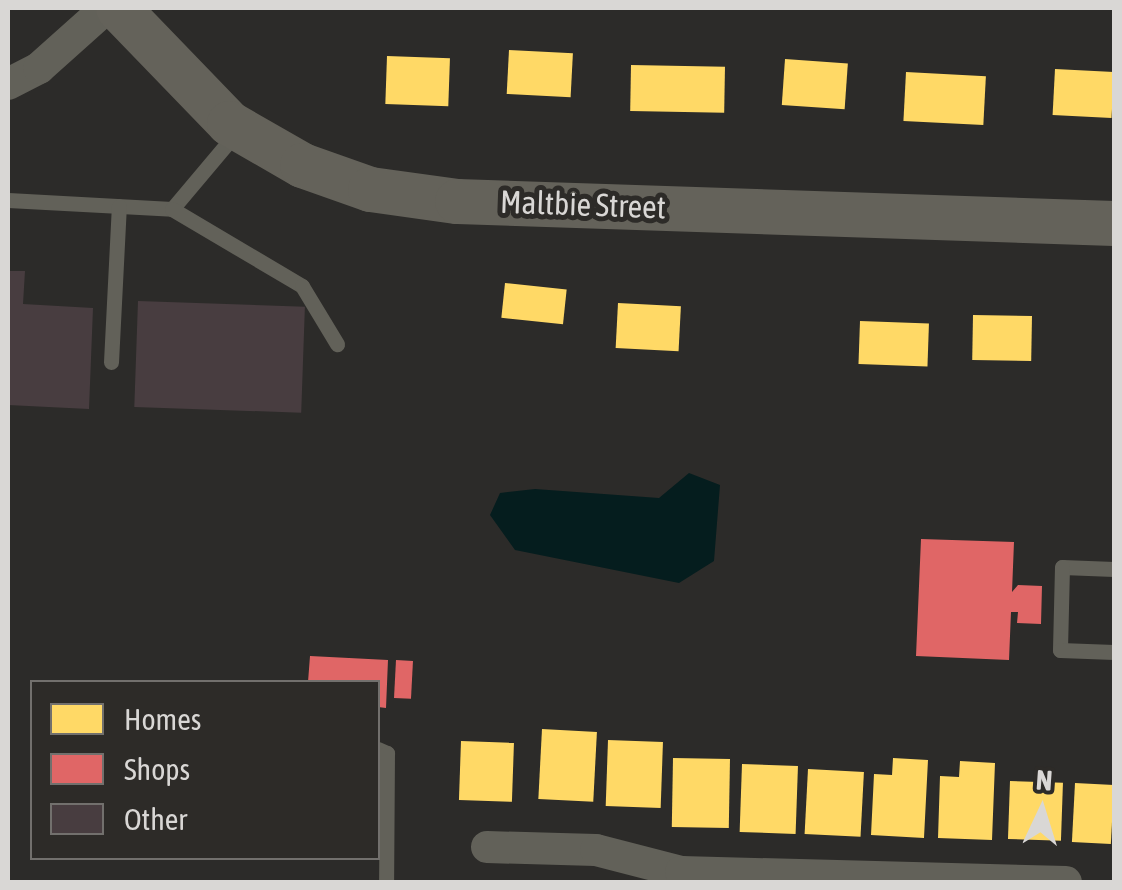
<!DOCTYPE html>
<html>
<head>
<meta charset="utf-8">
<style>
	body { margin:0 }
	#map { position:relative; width:1122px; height:890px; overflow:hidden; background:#2c2b29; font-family:"Asap Condensed",sans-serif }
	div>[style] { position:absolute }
	.water>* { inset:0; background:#051d1e }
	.homes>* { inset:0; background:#ffd966; transform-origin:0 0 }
	.shops>* { inset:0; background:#e06666; transform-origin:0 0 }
	.building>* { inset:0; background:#483d40; transform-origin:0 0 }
	.lane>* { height:15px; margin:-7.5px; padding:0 7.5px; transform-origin:7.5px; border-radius:7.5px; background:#626159 }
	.street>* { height:32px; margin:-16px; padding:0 16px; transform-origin:16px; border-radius:16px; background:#626159 }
	.secondary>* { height:45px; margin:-22.5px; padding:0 22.5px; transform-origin:22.5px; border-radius:22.5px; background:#64625a }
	span { translate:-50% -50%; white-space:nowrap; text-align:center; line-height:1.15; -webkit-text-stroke:10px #2d2b28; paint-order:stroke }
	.street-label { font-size:32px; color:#d9d7d5 }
	.frame { position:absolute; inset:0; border:10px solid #d9d7d5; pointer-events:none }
	.legend { position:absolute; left:30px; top:680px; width:350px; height:180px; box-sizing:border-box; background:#2d2b28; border:2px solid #72706d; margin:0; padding:12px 18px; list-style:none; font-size:30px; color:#d9d7d5 }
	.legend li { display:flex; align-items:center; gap:20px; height:50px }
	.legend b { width:50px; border:2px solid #72706d }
	.north { position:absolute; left:992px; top:760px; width:100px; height:100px; -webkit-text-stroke:8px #2d2b28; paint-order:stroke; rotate:4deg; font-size:28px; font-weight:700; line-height:40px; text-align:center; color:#d9d7d5 }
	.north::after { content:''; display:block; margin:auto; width:35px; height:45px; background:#d9d7d5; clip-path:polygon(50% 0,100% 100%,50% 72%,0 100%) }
</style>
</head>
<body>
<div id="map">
	<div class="water">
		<i style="clip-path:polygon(689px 473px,720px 485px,714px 561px,679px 583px,515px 550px,490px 515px,500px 493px,535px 489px,659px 498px)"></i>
	</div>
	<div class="homes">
		<i style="left:509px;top:50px;width:64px;height:44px;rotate:3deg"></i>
		<i style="left:387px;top:56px;width:63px;height:48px;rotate:2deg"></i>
		<i style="left:785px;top:59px;width:63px;height:46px;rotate:4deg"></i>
		<i style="left:631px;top:65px;width:94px;height:46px;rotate:1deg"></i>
		<i style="left:1055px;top:69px;width:59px;height:46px;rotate:3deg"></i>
		<i style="left:906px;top:72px;width:80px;height:49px;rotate:3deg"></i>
		<i style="left:505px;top:283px;width:62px;height:35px;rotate:6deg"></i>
		<i style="left:618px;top:303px;width:63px;height:45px;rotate:3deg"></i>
		<i style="left:973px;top:315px;width:59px;height:45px;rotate:1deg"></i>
		<i style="left:860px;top:321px;width:69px;height:43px;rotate:2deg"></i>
		<i style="left:542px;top:729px;width:55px;height:70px;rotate:3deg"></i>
		<i style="left:608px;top:740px;width:55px;height:66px;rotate:2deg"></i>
		<i style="left:461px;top:741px;width:53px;height:59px;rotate:2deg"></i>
		<i style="left:673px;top:758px;width:57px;height:69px;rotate:1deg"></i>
		<i style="clip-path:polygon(893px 758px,928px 760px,924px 838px,871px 835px,874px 774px,892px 775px)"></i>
		<i style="clip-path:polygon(960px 761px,995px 763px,992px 840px,938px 838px,940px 776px,959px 777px)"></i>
		<i style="left:742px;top:764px;width:56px;height:68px;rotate:2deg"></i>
		<i style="left:808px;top:769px;width:56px;height:65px;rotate:3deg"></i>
		<i style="left:1010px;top:781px;width:53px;height:58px;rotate:2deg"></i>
		<i style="left:1075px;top:783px;width:39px;height:59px;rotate:3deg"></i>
	</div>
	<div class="shops">
		<i style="clip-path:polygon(921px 539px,1014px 542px,1012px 592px,1018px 585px,1042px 586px,1041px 624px,1017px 623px,1018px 612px,1011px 612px,1009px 660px,916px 656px)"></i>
		<i style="clip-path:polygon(310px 656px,388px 660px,386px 708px,378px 707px,378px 682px,308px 682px)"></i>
		<i style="left:396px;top:660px;width:17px;height:38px;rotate:3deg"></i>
	</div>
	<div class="building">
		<i style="clip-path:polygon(8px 271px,25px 271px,23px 304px,93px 308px,89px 409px,8px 405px)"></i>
		<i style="left:138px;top:301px;width:167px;height:106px;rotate:2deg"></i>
	</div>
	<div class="lane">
		<i style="left:8px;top:200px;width:164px;rotate:3.1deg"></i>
		<i style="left:172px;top:209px;width:99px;rotate:-49.9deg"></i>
		<i style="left:172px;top:209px;width:151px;rotate:30.6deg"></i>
		<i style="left:302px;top:286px;width:68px;rotate:58.9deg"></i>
		<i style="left:111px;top:362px;width:156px;rotate:-87.1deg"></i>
		<i style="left:1114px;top:569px;width:52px;rotate:-177.8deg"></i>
		<i style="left:1062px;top:567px;width:83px;rotate:91.4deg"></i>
		<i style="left:1060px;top:650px;width:54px;rotate:2.1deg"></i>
		<i style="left:378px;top:749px;width:10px;rotate:24deg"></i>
		<i style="left:387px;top:753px;width:129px;rotate:90.4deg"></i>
	</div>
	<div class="street">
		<i style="left:8px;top:84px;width:35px;rotate:-27deg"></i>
		<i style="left:39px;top:68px;width:90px;rotate:-41.8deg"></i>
		<i style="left:487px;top:847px;width:109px;rotate:1.6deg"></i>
		<i style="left:596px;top:850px;width:88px;rotate:14.5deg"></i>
		<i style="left:681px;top:872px;width:385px;rotate:1.5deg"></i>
	</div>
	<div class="secondary">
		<i style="left:118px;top:8px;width:160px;rotate:46deg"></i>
		<i style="left:229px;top:123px;width:84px;rotate:29.9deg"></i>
		<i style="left:302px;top:165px;width:72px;rotate:19.4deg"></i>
		<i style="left:370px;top:189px;width:88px;rotate:7.9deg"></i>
		<i style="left:457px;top:201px;width:657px;rotate:1.92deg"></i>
	</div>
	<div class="street-label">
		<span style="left:583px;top:205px;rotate:2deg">Maltbie Street</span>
	</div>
	<div class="frame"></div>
	<ul class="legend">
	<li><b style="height:28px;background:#ffd966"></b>Homes</li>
	<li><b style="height:28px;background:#e06666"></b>Shops</li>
	<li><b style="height:28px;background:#483d40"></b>Other</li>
	</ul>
	<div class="north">N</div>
</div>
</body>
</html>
